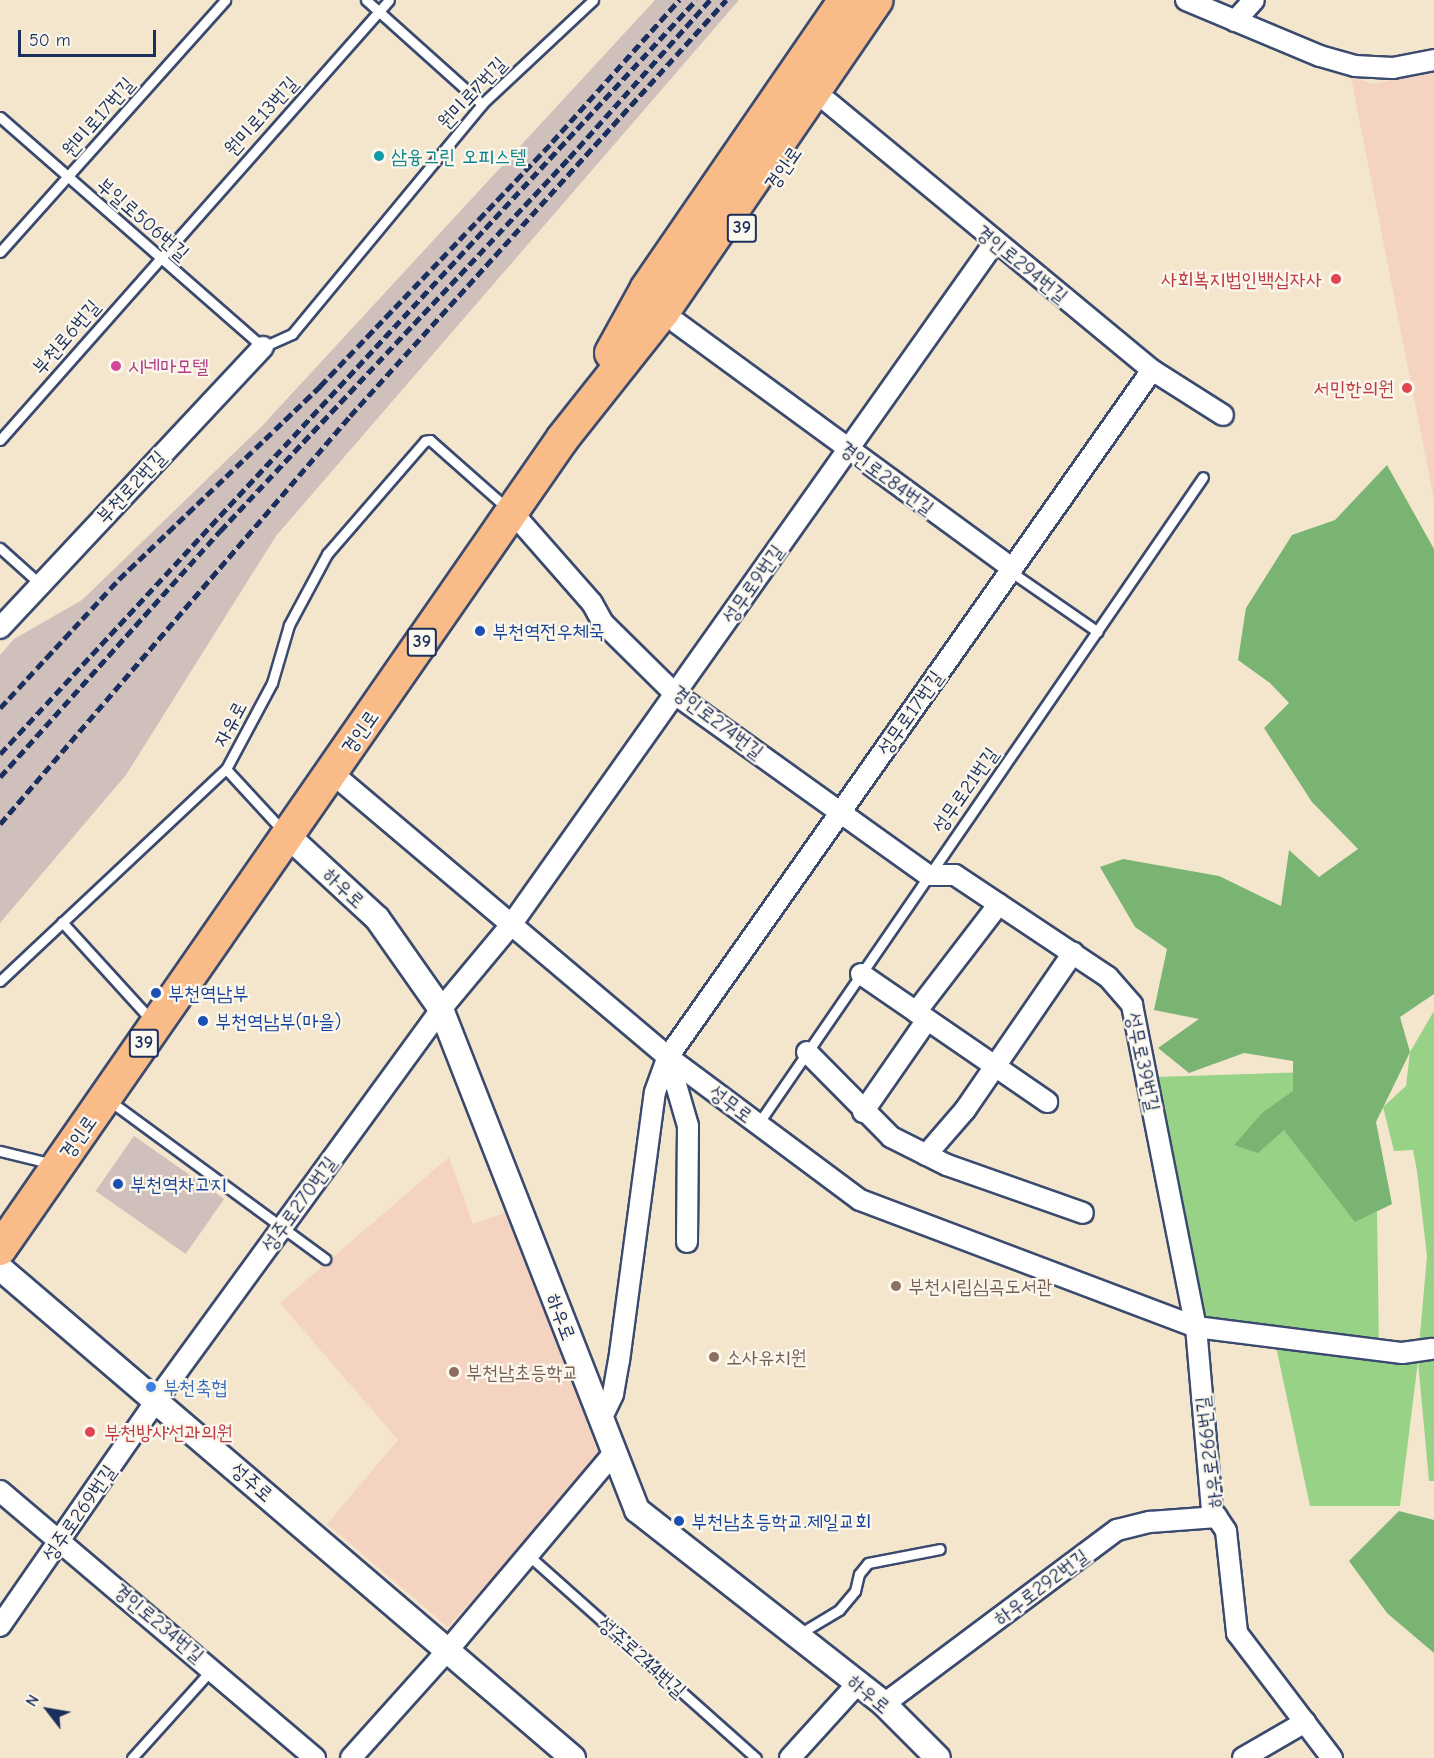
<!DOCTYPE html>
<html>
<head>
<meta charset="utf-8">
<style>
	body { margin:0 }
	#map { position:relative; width:1434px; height:1758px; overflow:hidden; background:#f3e6cd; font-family:"Comic Neue","Poor Story",sans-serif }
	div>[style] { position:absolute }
	.built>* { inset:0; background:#f4d3c0 }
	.industrial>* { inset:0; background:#d0c0bc; transform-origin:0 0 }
	.green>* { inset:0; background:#97d286 }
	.forest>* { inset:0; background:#79b473 }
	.roads { filter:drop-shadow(2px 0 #3b4a6f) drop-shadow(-2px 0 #3b4a6f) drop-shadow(0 2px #3b4a6f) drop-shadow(0 -2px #3b4a6f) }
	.service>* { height:9px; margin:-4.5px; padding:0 4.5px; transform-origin:4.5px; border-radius:4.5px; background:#fff }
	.minor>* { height:20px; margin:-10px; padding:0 10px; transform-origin:10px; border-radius:10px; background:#fff }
	.tertiary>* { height:24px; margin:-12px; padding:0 12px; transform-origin:12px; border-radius:12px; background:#fff }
	.primary>* { height:32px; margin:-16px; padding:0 16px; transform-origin:16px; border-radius:16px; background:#f9bc89 }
	.rail>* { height:4.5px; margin-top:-2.25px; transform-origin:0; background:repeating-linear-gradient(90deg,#1b2f5e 0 9px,transparent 0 13.5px) }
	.dots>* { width:16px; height:16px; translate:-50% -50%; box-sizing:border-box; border:3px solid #fbf7ec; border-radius:50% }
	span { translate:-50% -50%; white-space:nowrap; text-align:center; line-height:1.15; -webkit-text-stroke:4.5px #fbf7ec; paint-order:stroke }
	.shield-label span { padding:2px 4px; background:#fbf7ec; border:2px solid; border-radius:4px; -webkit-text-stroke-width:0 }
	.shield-label { font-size:18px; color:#1b2f5e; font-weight:700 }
	.street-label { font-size:20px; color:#1b2f5e }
	.culture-label { font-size:20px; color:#0d838f }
	.left { translate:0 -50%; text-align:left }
	.health-label { font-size:20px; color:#be3a42 }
	.right { translate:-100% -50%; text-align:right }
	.hotel-label { font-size:20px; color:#b23c85 }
	.transit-label { font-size:20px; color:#164399 }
	.education-label { font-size:20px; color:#785e54 }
	.shop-label { font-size:20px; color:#366cbe }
	.north { position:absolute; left:18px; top:1680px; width:60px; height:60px; -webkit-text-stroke:4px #fbf7ec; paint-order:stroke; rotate:301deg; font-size:16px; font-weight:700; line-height:24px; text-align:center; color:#1b2f5e }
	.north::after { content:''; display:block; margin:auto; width:21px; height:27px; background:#1b2f5e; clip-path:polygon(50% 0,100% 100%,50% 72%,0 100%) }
	.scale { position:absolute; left:18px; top:30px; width:138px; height:27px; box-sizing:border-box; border:3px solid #1b2f5e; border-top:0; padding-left:8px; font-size:18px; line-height:21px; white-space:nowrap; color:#1b2f5e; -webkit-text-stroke:4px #fbf7ec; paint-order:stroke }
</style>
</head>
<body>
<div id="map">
	<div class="built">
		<i style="clip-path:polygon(1434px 70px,1434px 500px,1351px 77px,1373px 84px)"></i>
		<i style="clip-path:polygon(449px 1157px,473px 1224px,510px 1211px,600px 1458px,448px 1627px,327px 1524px,398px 1440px,280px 1303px)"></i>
	</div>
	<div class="industrial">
		<i style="clip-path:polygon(655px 0,739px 0,276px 536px,126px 775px,0 923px,0 655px,14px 639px,82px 600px,262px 426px)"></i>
		<i style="left:134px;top:1136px;width:110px;height:67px;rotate:35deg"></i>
	</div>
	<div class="green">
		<i style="clip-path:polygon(1434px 1011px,1434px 1481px,1429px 1481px,1418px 1361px,1400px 1506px,1310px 1506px,1275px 1342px,1418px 1357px,1427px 1256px,1417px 1171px,1413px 1150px,1394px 1151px,1383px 1107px,1406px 1086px,1410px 1052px)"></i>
		<i style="clip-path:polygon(1375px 1070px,1379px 1350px,1200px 1320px,1156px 1077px)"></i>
	</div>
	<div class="forest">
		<i style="clip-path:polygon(1387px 465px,1434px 549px,1434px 994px,1400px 1017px,1410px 1052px,1376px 1122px,1392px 1204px,1355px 1222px,1284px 1130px,1258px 1153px,1234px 1145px,1262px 1113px,1293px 1091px,1293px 1061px,1244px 1053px,1189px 1073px,1158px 1048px,1199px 1019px,1154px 1010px,1167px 949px,1135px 927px,1100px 867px,1123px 859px,1219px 876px,1281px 906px,1289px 850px,1319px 877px,1358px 849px,1312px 802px,1264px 728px,1289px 703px,1270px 683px,1238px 660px,1246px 608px,1292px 535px,1335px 520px)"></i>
		<i style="clip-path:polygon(1399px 1511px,1434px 1520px,1434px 1653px,1387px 1613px,1349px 1561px)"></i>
	</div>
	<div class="roads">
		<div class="service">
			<i style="left:366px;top:0;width:156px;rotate:41.9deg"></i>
			<i style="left:0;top:117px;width:349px;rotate:41.2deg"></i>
			<i style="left:263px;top:347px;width:32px;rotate:-24deg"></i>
			<i style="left:292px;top:334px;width:298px;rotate:-50.4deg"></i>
			<i style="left:482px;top:104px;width:152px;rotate:-43.1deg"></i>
			<i style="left:0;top:252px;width:338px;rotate:-48.2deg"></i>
			<i style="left:0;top:440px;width:587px;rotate:-48.52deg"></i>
			<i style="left:0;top:548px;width:52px;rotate:41.9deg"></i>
			<i style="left:1012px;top:568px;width:9px;rotate:58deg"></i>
			<i style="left:1017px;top:576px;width:98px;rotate:34.7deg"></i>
			<i style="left:226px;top:769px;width:84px;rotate:47.4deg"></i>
			<i style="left:62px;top:922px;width:135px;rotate:47.7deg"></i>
			<i style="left:0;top:981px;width:310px;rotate:-43.2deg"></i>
			<i style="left:226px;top:769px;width:98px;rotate:-61.9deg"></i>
			<i style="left:272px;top:683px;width:60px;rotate:-73.7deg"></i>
			<i style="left:289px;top:625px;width:81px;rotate:-61.8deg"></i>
			<i style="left:327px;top:554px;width:150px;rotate:-49.1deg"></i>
			<i style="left:425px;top:441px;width:5px;rotate:-11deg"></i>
			<i style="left:430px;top:440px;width:104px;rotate:41.5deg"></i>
			<i style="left:110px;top:1101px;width:267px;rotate:36.3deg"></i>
			<i style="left:758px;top:1124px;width:785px;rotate:-55.48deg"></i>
			<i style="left:0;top:1151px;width:55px;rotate:13.8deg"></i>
			<i style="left:528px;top:1555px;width:305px;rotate:41.7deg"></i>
			<i style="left:799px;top:1634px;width:47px;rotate:-31deg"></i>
			<i style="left:839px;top:1610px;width:25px;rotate:-50deg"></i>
			<i style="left:855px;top:1591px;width:17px;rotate:-77deg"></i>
			<i style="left:859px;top:1574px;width:14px;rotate:-51deg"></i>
			<i style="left:868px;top:1563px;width:73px;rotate:-11deg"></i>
			<i style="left:132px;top:1758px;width:121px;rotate:-48deg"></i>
		</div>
		<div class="minor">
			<i style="left:1186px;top:0;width:145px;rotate:22.7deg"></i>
			<i style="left:1320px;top:56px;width:36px;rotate:16deg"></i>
			<i style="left:1355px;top:66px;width:38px;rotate:3deg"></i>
			<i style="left:1393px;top:68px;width:42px;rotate:-11deg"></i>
			<i style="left:1235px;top:21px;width:28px;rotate:-48deg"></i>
			<i style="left:828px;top:102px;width:420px;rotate:39.6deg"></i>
			<i style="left:1152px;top:370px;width:84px;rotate:32.4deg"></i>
			<i style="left:677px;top:323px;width:415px;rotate:36.2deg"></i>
			<i style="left:512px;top:512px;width:121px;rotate:48.7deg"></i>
			<i style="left:592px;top:603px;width:23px;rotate:61deg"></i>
			<i style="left:603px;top:623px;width:101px;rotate:44.6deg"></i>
			<i style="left:675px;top:694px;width:311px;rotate:35.6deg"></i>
			<i style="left:928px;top:875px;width:27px"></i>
			<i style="left:955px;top:875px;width:184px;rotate:33.7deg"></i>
			<i style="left:1108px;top:977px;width:37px;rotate:49deg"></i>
			<i style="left:1132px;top:1005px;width:328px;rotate:78.8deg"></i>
			<i style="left:1196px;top:1327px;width:184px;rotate:85deg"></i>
			<i style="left:1212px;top:1510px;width:25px;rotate:56deg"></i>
			<i style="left:1226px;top:1531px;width:103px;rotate:83.8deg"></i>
			<i style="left:1237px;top:1633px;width:157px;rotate:52.8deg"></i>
			<i style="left:0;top:628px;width:385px;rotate:-46.9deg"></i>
			<i style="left:332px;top:773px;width:440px;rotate:40.2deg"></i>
			<i style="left:668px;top:1057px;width:239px;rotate:36.7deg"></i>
			<i style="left:860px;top:1200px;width:359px;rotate:20.7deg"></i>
			<i style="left:1196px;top:1327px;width:208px;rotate:7.2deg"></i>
			<i style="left:1402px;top:1353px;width:30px;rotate:-8deg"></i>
			<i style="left:861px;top:974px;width:226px;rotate:34.5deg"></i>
			<i style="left:916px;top:1012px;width:136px;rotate:-52.5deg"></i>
			<i style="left:807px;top:1052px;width:120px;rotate:45.3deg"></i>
			<i style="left:891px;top:1137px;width:63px;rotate:26.6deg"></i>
			<i style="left:947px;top:1165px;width:144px;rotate:19.4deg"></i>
			<i style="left:668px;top:1057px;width:72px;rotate:73.8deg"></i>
			<i style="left:688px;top:1126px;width:116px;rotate:90.5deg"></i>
			<i style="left:863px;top:1112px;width:112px;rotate:-55.2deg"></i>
			<i style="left:926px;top:1155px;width:60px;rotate:-49.1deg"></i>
			<i style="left:965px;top:1110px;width:191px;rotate:-55.5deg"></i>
			<i style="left:601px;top:1419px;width:28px;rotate:-64deg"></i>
			<i style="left:613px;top:1394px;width:34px;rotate:-80deg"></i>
			<i style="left:619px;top:1361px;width:271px;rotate:-82.4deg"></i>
			<i style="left:655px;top:1092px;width:37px;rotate:-70deg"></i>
			<i style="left:668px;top:1057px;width:840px;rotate:-54.83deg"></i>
			<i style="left:0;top:1491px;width:413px;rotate:40.3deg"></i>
			<i style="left:0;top:1626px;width:276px;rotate:-55.3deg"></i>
			<i style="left:157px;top:1399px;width:482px;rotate:-53.9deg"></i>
			<i style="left:441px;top:1009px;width:109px;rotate:-50.2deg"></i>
			<i style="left:511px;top:925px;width:837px;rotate:-54.68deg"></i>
			<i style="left:884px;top:1704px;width:291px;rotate:-36.8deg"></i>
			<i style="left:1117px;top:1530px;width:34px;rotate:-14deg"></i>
			<i style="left:1150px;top:1522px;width:67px;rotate:-4.3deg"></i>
			<i style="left:351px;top:1758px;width:145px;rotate:-48.1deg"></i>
			<i style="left:448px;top:1650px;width:258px;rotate:-49.9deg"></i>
			<i style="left:790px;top:1758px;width:100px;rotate:-47.8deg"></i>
			<i style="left:1243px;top:1758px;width:72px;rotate:-30.1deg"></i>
		</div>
		<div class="tertiary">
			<i style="left:288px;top:836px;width:121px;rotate:42.7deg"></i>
			<i style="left:377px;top:918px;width:111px;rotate:54.9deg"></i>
			<i style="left:441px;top:1009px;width:538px;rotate:68.63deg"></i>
			<i style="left:637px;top:1510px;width:314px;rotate:38.1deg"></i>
			<i style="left:884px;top:1704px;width:76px;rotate:45deg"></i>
			<i style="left:0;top:1268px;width:754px;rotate:40.54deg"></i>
		</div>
		<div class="primary">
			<i style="left:611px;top:353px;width:74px;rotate:-61deg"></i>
			<i style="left:647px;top:288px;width:349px;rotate:-55.5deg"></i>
			<i style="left:0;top:1249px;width:987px;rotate:-55.23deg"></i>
			<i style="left:563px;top:438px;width:161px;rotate:-51.6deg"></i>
			<i style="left:663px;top:312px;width:378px;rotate:-55.6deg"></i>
		</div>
	</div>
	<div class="rail">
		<i style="left:0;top:708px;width:176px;rotate:-47.3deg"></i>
		<i style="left:119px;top:579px;width:279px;rotate:-43.8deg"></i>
		<i style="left:320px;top:386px;width:337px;rotate:-46.4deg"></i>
		<i style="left:552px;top:142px;width:191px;rotate:-48.2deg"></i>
		<i style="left:0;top:754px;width:1026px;rotate:-47.29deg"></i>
		<i style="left:0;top:777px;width:330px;rotate:-48.2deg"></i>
		<i style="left:220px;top:531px;width:511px;rotate:-46.9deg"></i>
		<i style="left:569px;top:158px;width:212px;rotate:-48.3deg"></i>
		<i style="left:0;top:824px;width:538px;rotate:-49.38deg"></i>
		<i style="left:350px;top:416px;width:561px;rotate:-47.89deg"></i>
	</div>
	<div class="dots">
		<i style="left:379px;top:156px;background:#0f9aa8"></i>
		<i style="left:1336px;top:279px;background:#e0444e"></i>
		<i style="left:116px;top:366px;background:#d1479c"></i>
		<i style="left:1407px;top:388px;background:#e0444e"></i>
		<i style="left:480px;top:631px;background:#1a4fb4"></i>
		<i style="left:156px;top:993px;background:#1a4fb4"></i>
		<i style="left:203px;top:1021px;background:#1a4fb4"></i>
		<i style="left:118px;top:1184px;background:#1a4fb4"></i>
		<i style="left:896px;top:1286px;background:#8d6e63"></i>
		<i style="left:714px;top:1357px;background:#8d6e63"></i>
		<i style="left:454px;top:1372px;background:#8d6e63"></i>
		<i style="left:151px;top:1387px;background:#3f7fe0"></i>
		<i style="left:90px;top:1432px;background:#e0444e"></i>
		<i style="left:679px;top:1521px;background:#1a4fb4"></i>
	</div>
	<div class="shield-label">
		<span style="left:742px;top:228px">39</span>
		<span style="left:422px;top:642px">39</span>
		<span style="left:144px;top:1043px">39</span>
	</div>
	<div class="street-label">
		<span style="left:472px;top:93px;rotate:-47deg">원미로7번길</span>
		<span style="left:261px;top:116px;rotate:-48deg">원미로13번길</span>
		<span style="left:98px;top:117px;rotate:-49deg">원미로17번길</span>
		<span style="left:783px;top:168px;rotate:-55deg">경인로</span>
		<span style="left:143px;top:219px;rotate:41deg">부일로506번길</span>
		<span style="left:1022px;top:264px;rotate:39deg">경인로294번길</span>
		<span style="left:66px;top:337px;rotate:-49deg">부천로6번길</span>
		<span style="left:887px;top:478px;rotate:36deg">경인로284번길</span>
		<span style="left:131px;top:487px;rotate:-47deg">부천로2번길</span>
		<span style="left:753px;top:584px;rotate:-55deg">성무로9번길</span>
		<span style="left:910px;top:713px;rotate:-55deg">성무로17번길</span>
		<span style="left:718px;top:722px;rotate:37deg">경인로274번길</span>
		<span style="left:230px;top:724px;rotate:-62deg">자유로</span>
		<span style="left:360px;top:732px;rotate:-55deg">경인로</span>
		<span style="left:965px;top:790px;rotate:-55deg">성무로21번길</span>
		<span style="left:344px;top:888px;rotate:43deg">하우로</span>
		<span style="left:1143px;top:1062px;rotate:78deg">성무로39번길</span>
		<span style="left:731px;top:1104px;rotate:37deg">성무로</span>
		<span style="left:78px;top:1137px;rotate:-55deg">경인로</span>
		<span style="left:299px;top:1204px;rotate:-54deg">성주로270번길</span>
		<span style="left:561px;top:1317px;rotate:69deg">하우로</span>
		<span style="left:1209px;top:1452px;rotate:-97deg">하우로266번길</span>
		<span style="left:252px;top:1482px;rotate:41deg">성주로</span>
		<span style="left:79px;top:1513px;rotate:-55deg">성주로269번길</span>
		<span style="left:1041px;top:1587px;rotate:-37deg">하우로292번길</span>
		<span style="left:159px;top:1623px;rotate:40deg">경인로234번길</span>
		<span style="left:642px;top:1657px;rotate:42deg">성주로244번길</span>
		<span style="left:869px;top:1694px;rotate:40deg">하우로</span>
	</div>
	<div class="culture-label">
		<span class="left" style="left:391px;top:156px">삼융그린 오피스텔</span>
	</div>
	<div class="health-label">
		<span class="right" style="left:1322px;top:279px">사회복지법인백십자사</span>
		<span class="right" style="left:1394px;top:388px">서민한의원</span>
		<span class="left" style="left:104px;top:1432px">부천방사선과의원</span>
	</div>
	<div class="hotel-label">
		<span class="left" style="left:128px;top:366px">시네마모텔</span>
	</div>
	<div class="transit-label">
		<span class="left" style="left:492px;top:631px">부천역전우체국</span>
		<span class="left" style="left:168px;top:993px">부천역남부</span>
		<span class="left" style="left:215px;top:1021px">부천역남부(마을)</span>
		<span class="left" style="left:130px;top:1184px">부천역차고지</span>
		<span class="left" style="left:691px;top:1521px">부천남초등학교.제일교회</span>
	</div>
	<div class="education-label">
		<span class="left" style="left:908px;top:1286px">부천시립심곡도서관</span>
		<span class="left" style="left:726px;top:1357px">소사유치원</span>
		<span class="left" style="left:466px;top:1372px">부천남초등학교</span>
	</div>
	<div class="shop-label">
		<span class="left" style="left:163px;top:1387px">부천축협</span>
	</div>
	<div class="north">N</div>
	<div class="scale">50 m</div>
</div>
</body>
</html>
